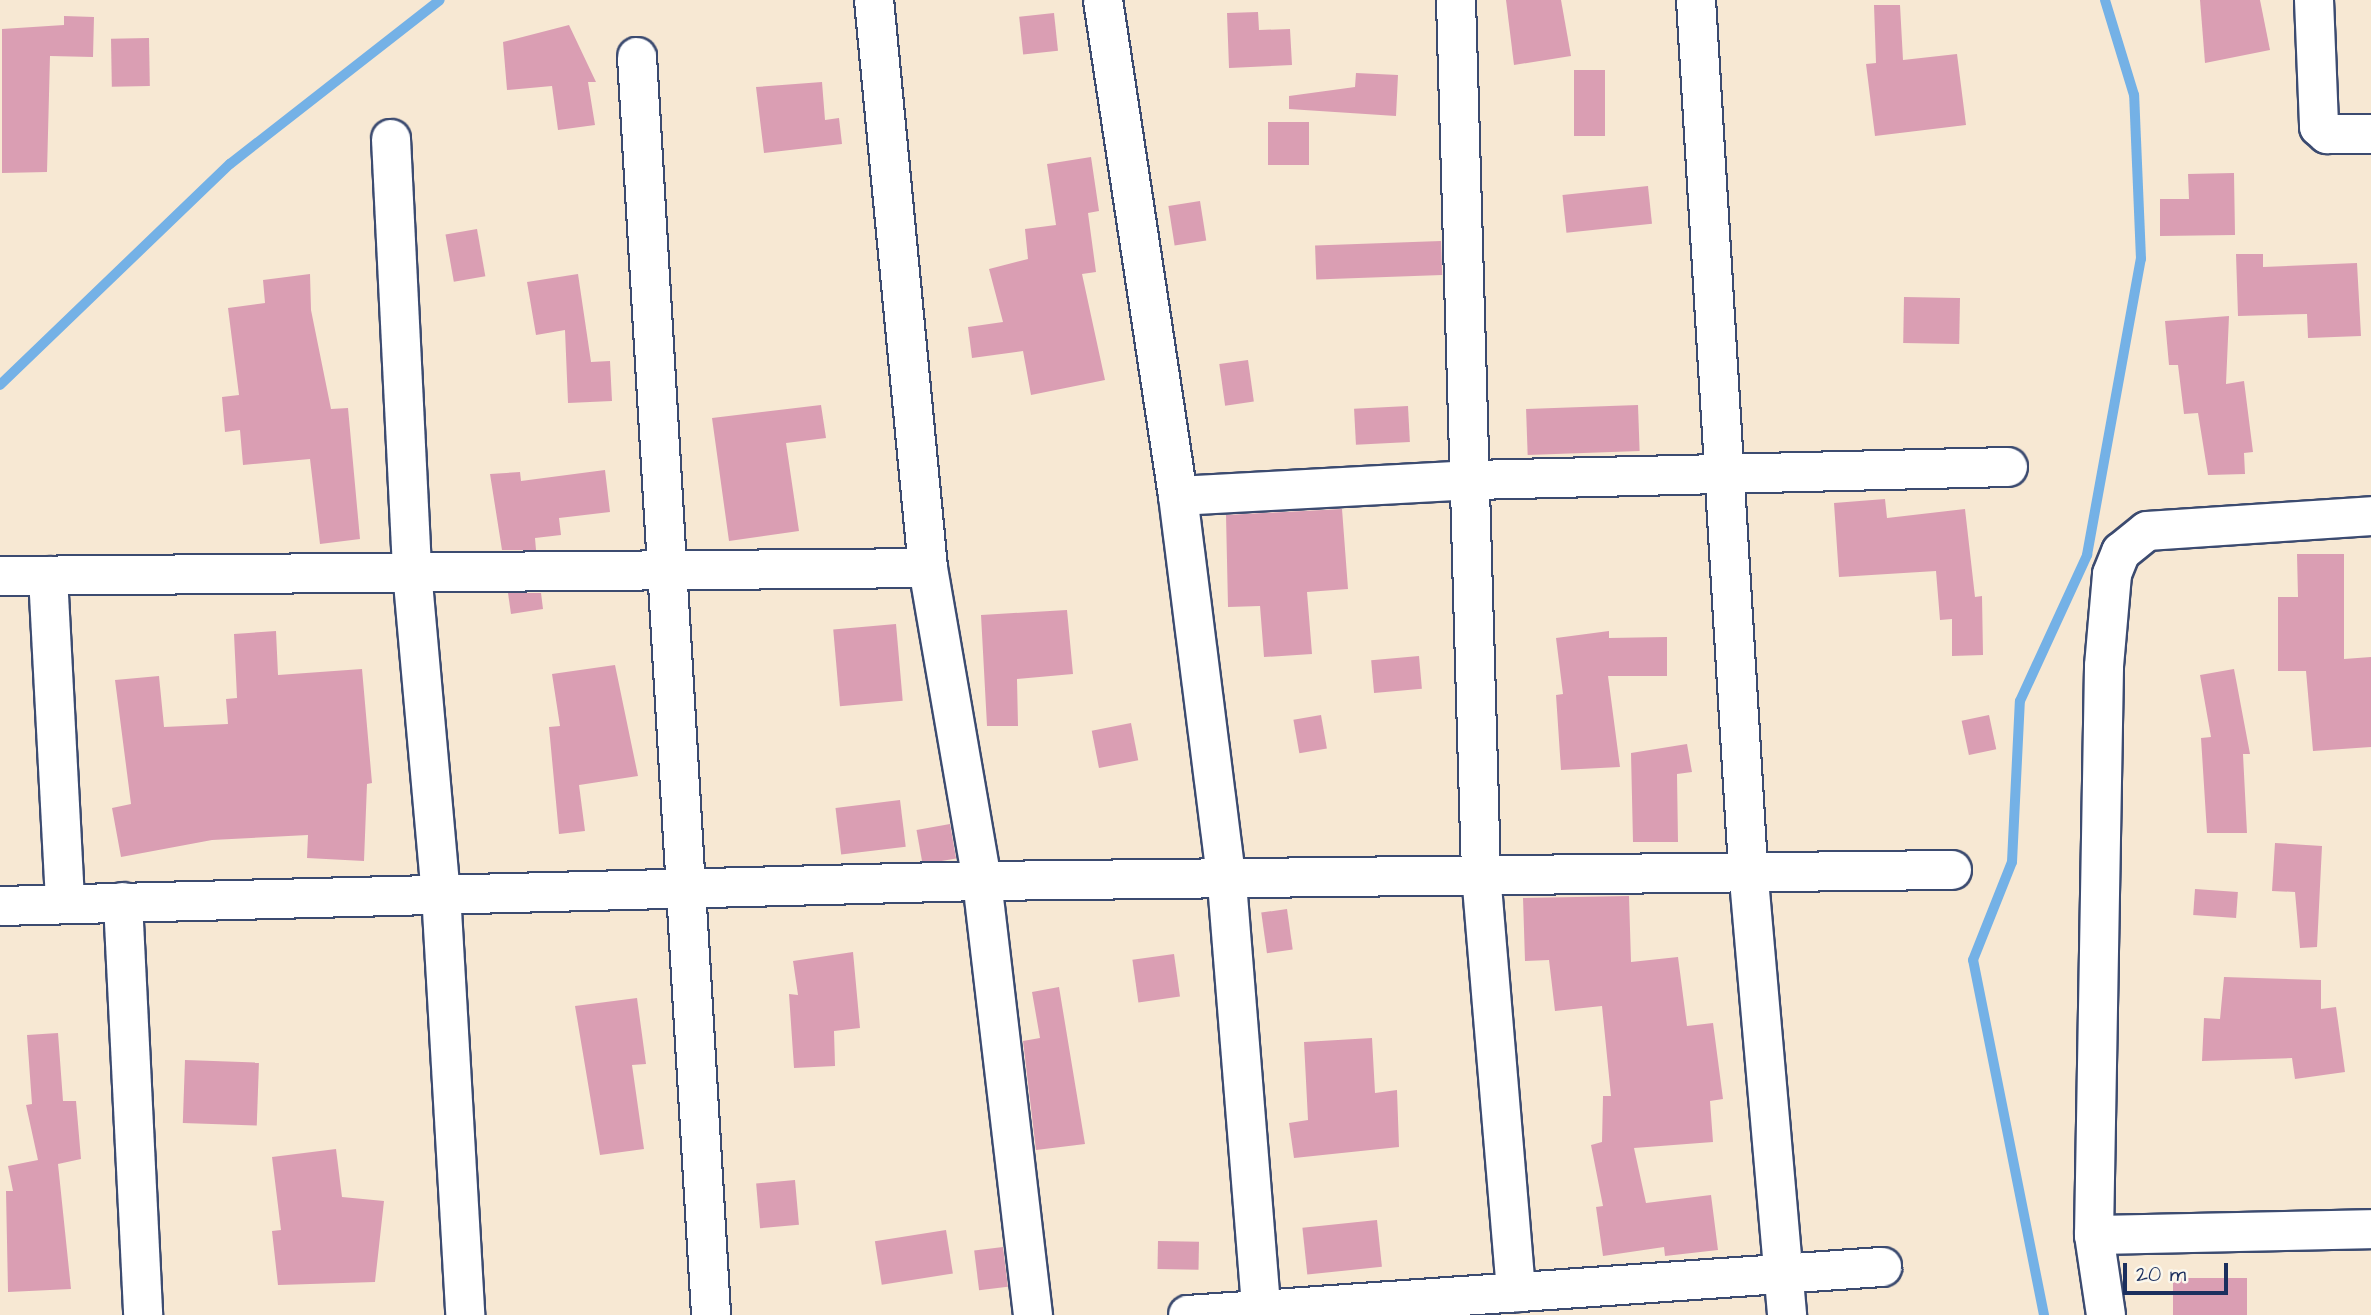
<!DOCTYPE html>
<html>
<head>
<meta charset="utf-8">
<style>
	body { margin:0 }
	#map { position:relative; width:2371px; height:1315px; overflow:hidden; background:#f7e8d3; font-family:"Architects Daughter",sans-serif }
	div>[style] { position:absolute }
	.stream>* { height:10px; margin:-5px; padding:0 5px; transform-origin:5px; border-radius:5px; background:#74b1e6 }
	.building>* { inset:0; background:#da9eb3; transform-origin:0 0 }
	.roads { filter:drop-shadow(2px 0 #3c4b70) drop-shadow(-2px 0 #3c4b70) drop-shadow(0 2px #3c4b70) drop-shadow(0 -2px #3c4b70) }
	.minor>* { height:38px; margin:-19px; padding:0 19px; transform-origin:19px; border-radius:19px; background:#fff }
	span { translate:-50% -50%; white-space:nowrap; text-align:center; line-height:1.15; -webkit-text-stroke:7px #fbf7ec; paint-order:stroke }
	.scale { position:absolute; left:2123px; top:1263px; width:105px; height:32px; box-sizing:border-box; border:4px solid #1b2f5e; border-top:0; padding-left:9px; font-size:21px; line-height:24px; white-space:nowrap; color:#1b2f5e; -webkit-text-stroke:5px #fbf7ec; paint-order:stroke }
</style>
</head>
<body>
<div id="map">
	<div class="stream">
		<i style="left:0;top:385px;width:319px;rotate:-43.9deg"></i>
		<i style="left:230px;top:164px;width:266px;rotate:-38deg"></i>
		<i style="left:2044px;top:1315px;width:362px;rotate:-101.3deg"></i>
		<i style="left:1973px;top:960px;width:105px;rotate:-68.3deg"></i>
		<i style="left:2012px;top:862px;width:161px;rotate:-87.2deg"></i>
		<i style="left:2020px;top:701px;width:161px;rotate:-65.3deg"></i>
		<i style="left:2087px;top:555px;width:301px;rotate:-79.7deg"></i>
		<i style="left:2141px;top:259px;width:164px;rotate:-92.4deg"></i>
		<i style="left:2134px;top:95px;width:99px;rotate:-107deg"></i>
	</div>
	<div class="building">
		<i style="clip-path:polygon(1506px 0,1561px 0,1571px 56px,1514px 65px)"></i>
		<i style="clip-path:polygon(2200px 0,2260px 0,2270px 50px,2205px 63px)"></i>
		<i style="clip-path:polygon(1874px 5px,1900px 5px,1903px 60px,1957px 54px,1966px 125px,1875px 136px,1866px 64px,1876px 63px)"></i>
		<i style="clip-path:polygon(1258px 12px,1259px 30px,1290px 29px,1292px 65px,1229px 68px,1227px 13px)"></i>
		<i style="left:1054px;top:13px;width:38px;height:35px;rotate:84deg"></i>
		<i style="clip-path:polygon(64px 16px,94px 17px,93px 57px,50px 56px,47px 172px,2px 173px,2px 29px,64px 25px)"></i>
		<i style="clip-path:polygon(569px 25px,596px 82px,588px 82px,595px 125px,558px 130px,552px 86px,507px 90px,503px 42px)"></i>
		<i style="left:149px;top:38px;width:48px;height:38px;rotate:89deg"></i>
		<i style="left:1574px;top:70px;width:31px;height:66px"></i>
		<i style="clip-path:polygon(1356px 73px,1398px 75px,1396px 116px,1289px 109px,1289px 96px,1355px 87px)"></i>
		<i style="clip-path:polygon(822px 82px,825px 120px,839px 118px,842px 144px,764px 153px,756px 87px)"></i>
		<i style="left:1309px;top:122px;width:43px;height:41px;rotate:90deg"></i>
		<i style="clip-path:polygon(1091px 157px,1099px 211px,1088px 213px,1096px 272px,1082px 274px,1105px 380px,1031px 395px,1023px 351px,972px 358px,968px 327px,1003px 322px,989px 269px,1028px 259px,1025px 229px,1056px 225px,1047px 164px)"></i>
		<i style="clip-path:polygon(2234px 173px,2235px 235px,2160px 236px,2160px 199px,2189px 199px,2188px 174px)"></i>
		<i style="left:1648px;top:186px;width:38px;height:86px;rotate:84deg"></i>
		<i style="left:1200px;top:201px;width:40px;height:32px;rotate:81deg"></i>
		<i style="left:477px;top:229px;width:48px;height:32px;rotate:80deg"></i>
		<i style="left:1441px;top:241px;width:34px;height:126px;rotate:88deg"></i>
		<i style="clip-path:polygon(2236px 254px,2263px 254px,2263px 267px,2357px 263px,2361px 336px,2308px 338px,2307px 314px,2238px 316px)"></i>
		<i style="clip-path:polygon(310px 274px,311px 310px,331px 409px,348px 408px,360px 539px,320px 544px,310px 459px,243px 465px,240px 430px,225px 432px,222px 397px,239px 395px,228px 308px,265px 303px,263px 280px)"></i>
		<i style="clip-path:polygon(578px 274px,591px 362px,610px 361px,612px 401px,568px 403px,565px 330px,536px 335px,527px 282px)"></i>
		<i style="left:1904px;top:297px;width:56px;height:46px;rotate:1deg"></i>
		<i style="clip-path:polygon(2229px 316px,2226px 384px,2244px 381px,2253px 452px,2244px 453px,2245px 474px,2208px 475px,2198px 413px,2184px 414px,2178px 365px,2169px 365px,2165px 321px)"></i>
		<i style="left:1248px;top:360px;width:42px;height:29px;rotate:82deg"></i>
		<i style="clip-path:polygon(821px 405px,826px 438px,786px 443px,799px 531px,729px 541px,712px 418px)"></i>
		<i style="left:1638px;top:405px;width:46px;height:112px;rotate:88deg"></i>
		<i style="left:1408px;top:406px;width:36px;height:54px;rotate:87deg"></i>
		<i style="clip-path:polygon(605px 470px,610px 512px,559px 518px,561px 535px,535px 538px,536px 550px,502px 550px,490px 474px,520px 472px,521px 481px)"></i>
		<i style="clip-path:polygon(1885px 499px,1887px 518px,1965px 509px,1975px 597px,1982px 596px,1983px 655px,1952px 656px,1952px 619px,1940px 620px,1936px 571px,1839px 577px,1834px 503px)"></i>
		<i style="clip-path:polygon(1342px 509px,1348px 589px,1307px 592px,1312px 654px,1264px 657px,1260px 606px,1228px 607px,1226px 515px)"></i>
		<i style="clip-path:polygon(2297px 554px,2344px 554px,2344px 659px,2371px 657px,2371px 747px,2313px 751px,2306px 671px,2278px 671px,2278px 597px,2298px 597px)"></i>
		<i style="clip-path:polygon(508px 593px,541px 593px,543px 609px,511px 614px)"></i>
		<i style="clip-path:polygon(1067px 610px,1073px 674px,1017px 679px,1018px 726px,987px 726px,981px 615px)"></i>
		<i style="left:896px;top:624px;width:77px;height:63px;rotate:85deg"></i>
		<i style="clip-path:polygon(276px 631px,278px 675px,362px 669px,372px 783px,367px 784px,364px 861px,307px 858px,308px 835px,212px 840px,121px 857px,112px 808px,131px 804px,115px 680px,159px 676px,164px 727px,228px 724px,226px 699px,237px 698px,234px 634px)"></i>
		<i style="clip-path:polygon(1609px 631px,1609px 638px,1667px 637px,1667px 676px,1608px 676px,1620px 767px,1561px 770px,1556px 695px,1563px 694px,1556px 638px)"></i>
		<i style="left:1419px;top:656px;width:33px;height:48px;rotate:85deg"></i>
		<i style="clip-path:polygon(615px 665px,638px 776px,579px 785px,585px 831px,559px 834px,549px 727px,560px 726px,552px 674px)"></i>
		<i style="clip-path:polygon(2234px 669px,2250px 754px,2243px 754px,2247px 833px,2207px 833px,2201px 738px,2211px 737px,2200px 675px)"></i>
		<i style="left:1321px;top:715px;width:34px;height:28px;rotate:80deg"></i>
		<i style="left:1989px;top:715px;width:35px;height:28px;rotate:78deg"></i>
		<i style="left:1131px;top:723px;width:38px;height:40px;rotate:79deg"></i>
		<i style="clip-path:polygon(1687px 744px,1692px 772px,1677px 774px,1678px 842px,1633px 842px,1631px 753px)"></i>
		<i style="left:900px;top:800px;width:47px;height:65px;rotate:83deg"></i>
		<i style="left:950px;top:824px;width:35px;height:34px;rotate:80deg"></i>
		<i style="clip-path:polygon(2275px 843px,2322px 846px,2317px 947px,2300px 948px,2295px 892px,2272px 891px)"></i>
		<i style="left:2195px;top:889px;width:43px;height:26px;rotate:4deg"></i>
		<i style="clip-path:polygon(1629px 896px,1631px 962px,1678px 957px,1687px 1026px,1713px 1023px,1723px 1099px,1710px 1101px,1713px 1142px,1634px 1148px,1646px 1203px,1711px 1195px,1718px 1250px,1665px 1256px,1664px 1247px,1603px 1256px,1596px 1207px,1603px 1206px,1591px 1145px,1602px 1142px,1603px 1096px,1611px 1096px,1602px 1006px,1555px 1011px,1549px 960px,1525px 961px,1523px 898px)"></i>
		<i style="left:1287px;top:909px;width:41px;height:26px;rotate:82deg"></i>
		<i style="clip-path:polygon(853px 952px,860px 1028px,834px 1031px,835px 1066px,794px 1068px,789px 994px,798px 995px,793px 961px)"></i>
		<i style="left:1174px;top:954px;width:43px;height:42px;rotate:82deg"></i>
		<i style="clip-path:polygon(2224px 977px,2321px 980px,2321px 1009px,2336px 1007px,2345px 1072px,2295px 1079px,2292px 1058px,2202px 1061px,2204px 1018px,2220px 1019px)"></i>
		<i style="clip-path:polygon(1059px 987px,1085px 1144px,1036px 1150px,1023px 1041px,1040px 1038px,1032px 992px)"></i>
		<i style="clip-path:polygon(637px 998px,646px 1064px,632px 1065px,644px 1149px,600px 1155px,575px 1006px)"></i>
		<i style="clip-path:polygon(58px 1033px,63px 1101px,76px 1101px,81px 1159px,58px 1164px,71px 1289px,8px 1292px,6px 1191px,13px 1191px,8px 1166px,38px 1160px,26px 1105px,32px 1104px,27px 1035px)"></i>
		<i style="clip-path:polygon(1372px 1038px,1375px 1093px,1397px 1090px,1399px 1147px,1294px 1158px,1289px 1123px,1308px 1120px,1304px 1042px)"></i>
		<i style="left:185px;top:1060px;width:74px;height:63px;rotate:2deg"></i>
		<i style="clip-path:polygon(336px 1149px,342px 1197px,384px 1201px,375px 1282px,278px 1285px,272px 1231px,281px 1230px,272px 1157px)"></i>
		<i style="left:795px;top:1180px;width:45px;height:39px;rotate:85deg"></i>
		<i style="left:1377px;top:1220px;width:47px;height:75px;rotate:84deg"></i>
		<i style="left:946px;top:1230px;width:44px;height:72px;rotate:81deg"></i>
		<i style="left:1158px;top:1241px;width:41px;height:28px;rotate:1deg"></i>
		<i style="left:1003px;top:1247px;width:40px;height:29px;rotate:83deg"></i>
		<i style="left:2247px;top:1278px;width:37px;height:74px;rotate:90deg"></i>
	</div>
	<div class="roads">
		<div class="minor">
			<i style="left:874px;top:0;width:571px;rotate:84.57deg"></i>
			<i style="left:928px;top:568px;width:318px;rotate:80.2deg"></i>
			<i style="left:982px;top:881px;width:437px;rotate:83.3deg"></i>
			<i style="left:1103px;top:0;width:502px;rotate:81.4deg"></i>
			<i style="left:1178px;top:496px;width:390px;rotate:82.8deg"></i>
			<i style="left:1227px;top:883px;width:433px;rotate:85.4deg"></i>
			<i style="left:1456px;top:0;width:874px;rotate:88.36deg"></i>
			<i style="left:1481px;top:874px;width:420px;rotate:85.2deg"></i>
			<i style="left:1696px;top:0;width:870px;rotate:86.57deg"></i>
			<i style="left:1748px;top:868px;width:449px;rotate:85deg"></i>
			<i style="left:2314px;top:0;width:127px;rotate:87.7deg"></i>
			<i style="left:2319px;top:127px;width:11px;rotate:41deg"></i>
			<i style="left:2327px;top:134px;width:44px"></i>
			<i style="left:637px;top:57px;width:1260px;rotate:86.63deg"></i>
			<i style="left:391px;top:139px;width:433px;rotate:87.2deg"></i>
			<i style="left:412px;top:571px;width:323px;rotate:84.9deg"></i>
			<i style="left:441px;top:893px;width:423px;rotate:86.7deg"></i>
			<i style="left:1178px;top:496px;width:295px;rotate:-3.1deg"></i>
			<i style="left:1473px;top:480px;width:535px;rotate:-1.39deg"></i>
			<i style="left:0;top:576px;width:928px;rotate:-0.49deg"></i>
			<i style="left:48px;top:576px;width:328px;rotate:87deg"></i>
			<i style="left:123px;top:902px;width:413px;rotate:87.2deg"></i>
			<i style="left:0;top:906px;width:982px;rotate:-1.46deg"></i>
			<i style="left:982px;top:881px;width:970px;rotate:-0.65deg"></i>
			<i style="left:2094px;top:1235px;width:277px;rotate:-1.2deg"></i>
			<i style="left:1188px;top:1315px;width:696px;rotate:-3.96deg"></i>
			<i style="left:2106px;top:1315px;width:81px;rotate:-98.5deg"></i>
			<i style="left:2094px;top:1235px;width:569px;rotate:-88.99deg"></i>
			<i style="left:2104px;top:666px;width:92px;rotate:-85deg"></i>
			<i style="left:2112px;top:574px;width:24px;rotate:-68deg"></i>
			<i style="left:2121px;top:552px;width:33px;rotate:-39deg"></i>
			<i style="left:2147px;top:531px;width:225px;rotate:-3.8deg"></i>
		</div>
	</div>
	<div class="scale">20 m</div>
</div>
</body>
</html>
